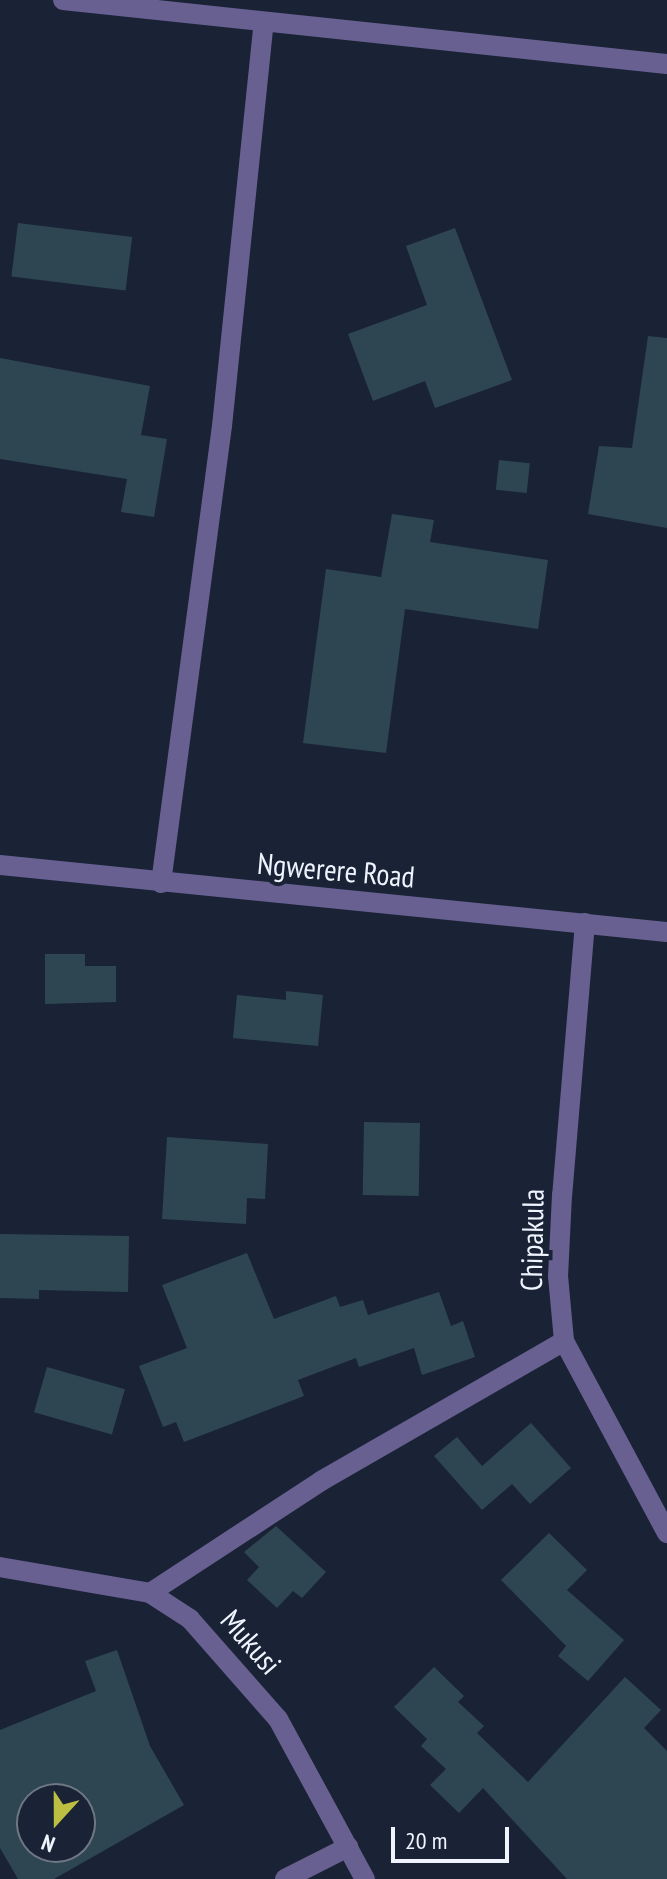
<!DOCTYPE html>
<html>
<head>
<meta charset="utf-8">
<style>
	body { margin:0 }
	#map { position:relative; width:667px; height:1879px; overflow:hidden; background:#192335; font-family:"PT Sans Narrow",sans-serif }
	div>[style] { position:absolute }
	.building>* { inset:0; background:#2e4652; transform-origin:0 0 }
	.minor>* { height:20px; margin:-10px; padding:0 10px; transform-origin:10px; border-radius:10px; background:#696092 }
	span { translate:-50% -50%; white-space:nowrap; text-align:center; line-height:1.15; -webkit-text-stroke:8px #192335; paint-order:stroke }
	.street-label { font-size:30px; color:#eff4fe }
	.north { position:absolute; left:16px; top:1783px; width:80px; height:80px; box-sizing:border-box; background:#192335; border:2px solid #6f7785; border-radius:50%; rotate:201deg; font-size:22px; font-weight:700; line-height:32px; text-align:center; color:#eff4fe }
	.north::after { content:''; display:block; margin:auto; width:28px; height:36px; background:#bdbf43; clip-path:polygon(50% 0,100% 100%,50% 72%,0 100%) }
	.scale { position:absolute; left:391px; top:1827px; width:118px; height:36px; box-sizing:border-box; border:4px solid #eff4fe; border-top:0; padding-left:10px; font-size:24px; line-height:28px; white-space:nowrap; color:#eff4fe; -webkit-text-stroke:6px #192335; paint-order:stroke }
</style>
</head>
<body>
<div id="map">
	<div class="building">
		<i style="left:18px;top:223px;width:115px;height:54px;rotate:7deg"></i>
		<i style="clip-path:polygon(455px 228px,512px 380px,435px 408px,425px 381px,373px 401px,348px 334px,427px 305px,406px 246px)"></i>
		<i style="clip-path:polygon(648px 336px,667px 338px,667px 528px,588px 514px,599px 446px,632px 448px)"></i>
		<i style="clip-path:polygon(0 358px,150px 386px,141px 435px,167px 439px,154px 517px,121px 512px,127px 479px,0 459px)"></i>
		<i style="left:499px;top:460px;width:31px;height:30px;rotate:6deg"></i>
		<i style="clip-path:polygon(392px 514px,434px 520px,430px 542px,548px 560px,538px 629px,405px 609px,386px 753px,303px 743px,326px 569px,381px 577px)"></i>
		<i style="clip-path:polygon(45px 954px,85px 954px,85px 966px,116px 966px,116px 1002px,45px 1004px)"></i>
		<i style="clip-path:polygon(286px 991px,323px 995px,318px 1046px,233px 1038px,237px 995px,286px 1000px)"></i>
		<i style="left:364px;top:1122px;width:56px;height:73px;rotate:1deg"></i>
		<i style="clip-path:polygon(167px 1137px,268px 1144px,265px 1199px,247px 1198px,246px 1224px,162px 1219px)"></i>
		<i style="clip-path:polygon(0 1234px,129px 1236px,128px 1292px,39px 1290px,39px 1299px,0 1298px)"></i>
		<i style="clip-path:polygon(247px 1253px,274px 1319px,336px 1296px,340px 1307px,363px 1300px,368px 1315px,439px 1292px,451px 1326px,463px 1321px,475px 1357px,422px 1375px,414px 1348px,359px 1367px,356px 1358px,298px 1380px,304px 1396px,184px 1442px,176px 1422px,163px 1427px,139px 1366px,187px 1348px,162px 1285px)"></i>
		<i style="left:47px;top:1367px;width:81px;height:47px;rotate:16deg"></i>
		<i style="clip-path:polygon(531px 1423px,571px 1468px,530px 1504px,512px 1484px,482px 1510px,434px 1456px,457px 1437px,482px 1466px)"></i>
		<i style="clip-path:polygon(276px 1526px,326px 1572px,302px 1598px,293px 1591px,277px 1608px,247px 1580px,259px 1567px,244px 1552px)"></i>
		<i style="clip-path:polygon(549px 1533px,587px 1570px,567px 1590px,624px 1640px,588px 1681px,558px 1656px,566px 1646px,501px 1580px)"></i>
		<i style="clip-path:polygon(evenodd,117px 1650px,150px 1746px,184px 1805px,54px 1879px,18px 1879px,0 1848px,0 1730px,96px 1691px,85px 1661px,117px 1650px,32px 1799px,80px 1799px,80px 1847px,32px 1847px,32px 1799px)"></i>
		<i style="clip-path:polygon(434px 1667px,464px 1696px,458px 1702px,484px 1726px,477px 1733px,528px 1782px,625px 1677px,661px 1710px,644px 1728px,667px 1751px,667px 1879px,567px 1879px,483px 1788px,459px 1813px,430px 1785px,446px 1769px,421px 1746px,427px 1739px,394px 1707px)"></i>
	</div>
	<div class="minor">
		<i style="left:63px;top:0;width:607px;rotate:6.05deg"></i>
		<i style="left:0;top:865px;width:670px;rotate:5.74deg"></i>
		<i style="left:161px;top:883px;width:461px;rotate:-82.4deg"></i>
		<i style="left:222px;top:426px;width:406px;rotate:-84.1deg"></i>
		<i style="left:585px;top:923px;width:273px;rotate:94.8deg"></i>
		<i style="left:562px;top:1195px;width:81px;rotate:92.8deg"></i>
		<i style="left:558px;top:1276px;width:65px;rotate:84.7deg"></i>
		<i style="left:564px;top:1341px;width:218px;rotate:61.8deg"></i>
		<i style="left:0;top:1567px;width:152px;rotate:9.8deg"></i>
		<i style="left:150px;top:1593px;width:48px;rotate:33deg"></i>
		<i style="left:190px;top:1619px;width:133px;rotate:48.7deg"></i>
		<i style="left:278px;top:1719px;width:182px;rotate:61.5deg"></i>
		<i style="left:150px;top:1593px;width:204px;rotate:-33.2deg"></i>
		<i style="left:321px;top:1481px;width:280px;rotate:-29.9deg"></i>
		<i style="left:285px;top:1879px;width:71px;rotate:-26.9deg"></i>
	</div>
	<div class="street-label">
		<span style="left:336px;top:870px;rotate:5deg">Ngwerere Road</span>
		<span style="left:532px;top:1240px;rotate:-89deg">Chipakula</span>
		<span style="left:251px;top:1642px;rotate:49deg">Mukusi</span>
	</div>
	<div class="north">N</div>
	<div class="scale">20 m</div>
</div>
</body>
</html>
